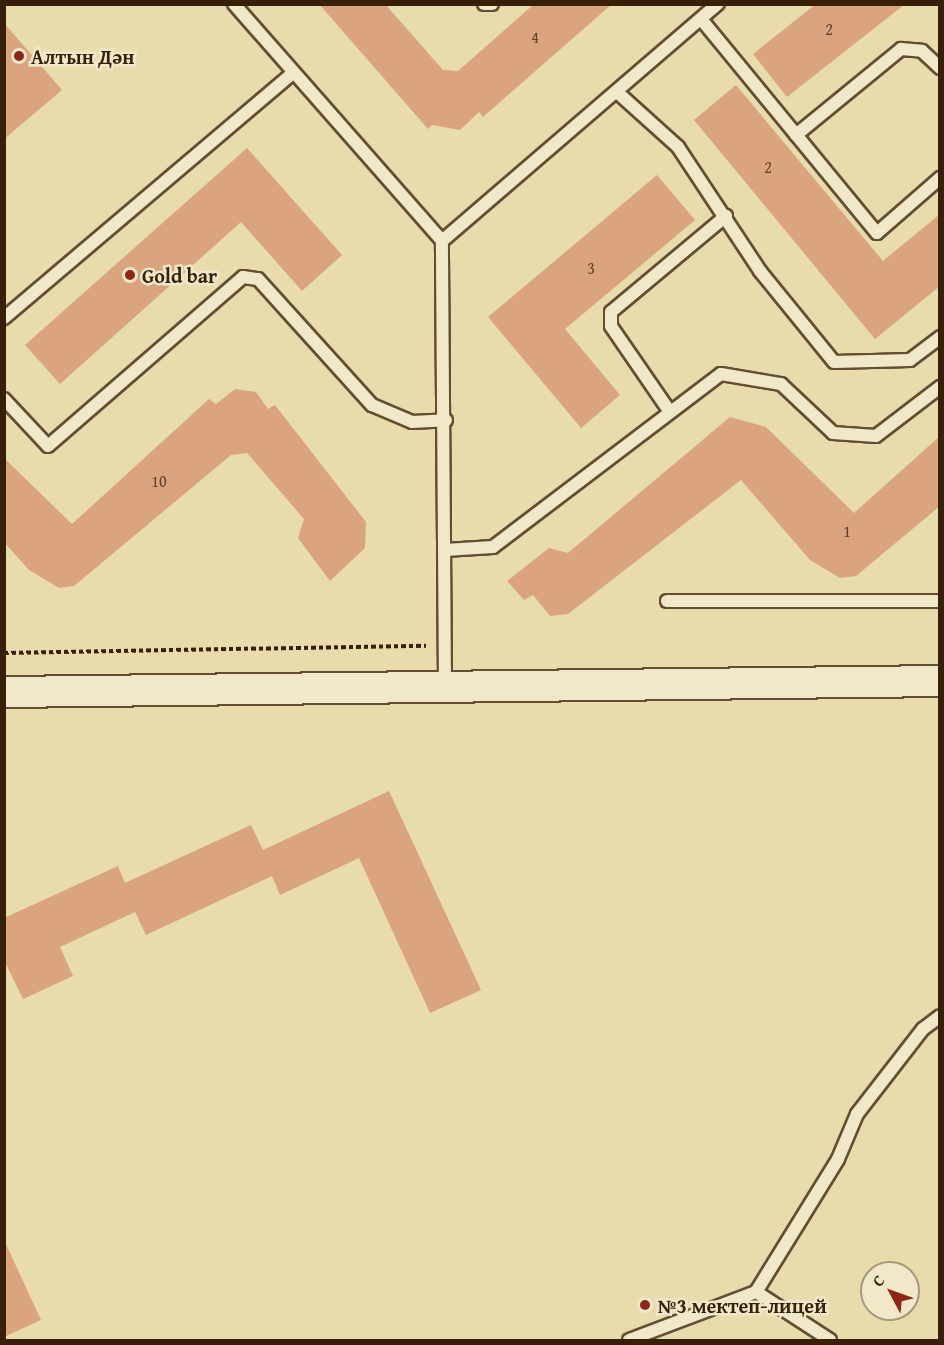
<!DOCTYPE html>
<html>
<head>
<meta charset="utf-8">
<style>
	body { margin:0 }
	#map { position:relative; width:944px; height:1345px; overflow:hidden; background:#e8dbac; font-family:"Gentium Book Plus",serif }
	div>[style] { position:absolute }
	.building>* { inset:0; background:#d9a47e }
	.path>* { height:4px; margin-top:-2px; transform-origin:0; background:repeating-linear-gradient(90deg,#381f09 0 4.5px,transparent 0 7.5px) }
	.roads { filter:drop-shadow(2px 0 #644e32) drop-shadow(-2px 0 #644e32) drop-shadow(0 2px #644e32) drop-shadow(0 -2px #644e32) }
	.service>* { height:12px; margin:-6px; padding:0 6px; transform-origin:6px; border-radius:6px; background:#f0e8c9 }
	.tertiary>* { height:30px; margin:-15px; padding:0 15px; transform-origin:15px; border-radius:15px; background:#f0e8c9 }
	.dots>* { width:16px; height:16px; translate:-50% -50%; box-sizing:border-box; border:3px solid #f0e8c9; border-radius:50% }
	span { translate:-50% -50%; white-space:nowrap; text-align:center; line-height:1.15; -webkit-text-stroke:5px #f0e8c9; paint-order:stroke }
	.number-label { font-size:16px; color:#604026 }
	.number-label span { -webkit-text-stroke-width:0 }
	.poi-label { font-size:20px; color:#381f09; font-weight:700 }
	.left { translate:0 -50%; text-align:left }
	.frame { position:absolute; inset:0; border:6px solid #381f09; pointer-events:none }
	.north { position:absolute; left:860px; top:1261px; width:60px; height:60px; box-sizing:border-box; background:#f0e8c9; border:2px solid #a6987c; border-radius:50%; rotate:311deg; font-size:16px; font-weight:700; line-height:24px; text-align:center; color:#381f09 }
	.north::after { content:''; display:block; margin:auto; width:21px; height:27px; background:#8f2418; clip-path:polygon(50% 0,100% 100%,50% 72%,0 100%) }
</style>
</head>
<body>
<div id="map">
	<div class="building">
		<i style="clip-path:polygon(319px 4px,385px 4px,443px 70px,458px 71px,534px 4px,612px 4px,483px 117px,479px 112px,460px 130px,432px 125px,428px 129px)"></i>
		<i style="clip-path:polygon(816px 4px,905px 4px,787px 97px,753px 54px)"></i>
		<i style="clip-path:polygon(4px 23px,62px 90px,4px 139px)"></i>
		<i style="clip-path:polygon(736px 85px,883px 261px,940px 214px,940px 286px,875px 339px,694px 120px)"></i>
		<i style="clip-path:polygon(247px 148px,342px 255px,302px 291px,241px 222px,60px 384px,25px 345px)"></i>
		<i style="clip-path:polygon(657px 175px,695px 220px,565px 329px,620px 395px,581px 428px,488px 317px)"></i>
		<i style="clip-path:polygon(235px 389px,256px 392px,268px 409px,275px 405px,366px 522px,365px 548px,330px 581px,298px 538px,304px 519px,247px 453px,231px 455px,74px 586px,59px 588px,29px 570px,4px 542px,4px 458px,72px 524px,209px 399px,216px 404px)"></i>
		<i style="clip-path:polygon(730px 417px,766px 427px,854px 513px,940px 436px,940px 506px,856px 576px,840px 578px,810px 560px,741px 480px,568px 614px,550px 616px,533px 595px,524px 600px,507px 581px,549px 548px,568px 553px)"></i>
		<i style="clip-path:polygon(389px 791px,481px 990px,430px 1013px,359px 858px,280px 895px,272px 876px,146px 935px,135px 912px,60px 947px,73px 976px,23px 999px,4px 960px,4px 918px,118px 866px,125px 883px,251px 825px,263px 850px)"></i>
		<i style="clip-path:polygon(4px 1240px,41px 1320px,4px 1337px)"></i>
	</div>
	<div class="path">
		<i style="left:4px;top:653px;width:422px;rotate:-1deg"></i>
	</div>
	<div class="roads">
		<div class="service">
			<i style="left:234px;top:4px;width:315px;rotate:48.7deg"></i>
			<i style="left:484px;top:4px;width:8px"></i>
			<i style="left:701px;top:19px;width:277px;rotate:50.6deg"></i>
			<i style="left:877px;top:233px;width:84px;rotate:-41.1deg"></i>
			<i style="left:617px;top:92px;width:82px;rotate:42deg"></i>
			<i style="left:678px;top:147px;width:149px;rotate:56.5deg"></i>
			<i style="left:760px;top:271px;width:117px;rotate:50.9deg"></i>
			<i style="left:834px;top:362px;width:76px;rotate:-1.5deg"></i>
			<i style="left:910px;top:360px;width:38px;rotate:-37deg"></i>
			<i style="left:796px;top:135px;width:136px;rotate:-39.3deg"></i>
			<i style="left:901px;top:49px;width:21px;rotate:5deg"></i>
			<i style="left:922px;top:51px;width:25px;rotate:43deg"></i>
			<i style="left:4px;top:318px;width:379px;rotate:-40.3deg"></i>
			<i style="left:4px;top:399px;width:64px;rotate:46.9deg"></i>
			<i style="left:48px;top:446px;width:258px;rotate:-40.9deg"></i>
			<i style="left:243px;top:277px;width:15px;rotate:8deg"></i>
			<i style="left:258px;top:279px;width:170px;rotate:47.9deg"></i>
			<i style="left:372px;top:405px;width:43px;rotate:23deg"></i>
			<i style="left:412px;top:422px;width:34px;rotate:-3deg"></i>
			<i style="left:670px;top:412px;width:104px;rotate:-124.5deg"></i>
			<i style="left:611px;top:326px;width:14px;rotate:-90deg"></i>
			<i style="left:611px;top:312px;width:150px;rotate:-39.9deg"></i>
			<i style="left:445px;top:550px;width:48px;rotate:-3.6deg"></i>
			<i style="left:493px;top:547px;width:286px;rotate:-37.2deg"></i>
			<i style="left:721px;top:374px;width:61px;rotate:9.5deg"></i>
			<i style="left:781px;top:384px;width:71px;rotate:43.3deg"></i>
			<i style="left:833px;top:433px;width:43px;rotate:4deg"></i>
			<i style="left:876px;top:436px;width:81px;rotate:-37.4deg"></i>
			<i style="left:667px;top:601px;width:273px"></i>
			<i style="left:445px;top:685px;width:444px;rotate:-90.4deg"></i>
			<i style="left:442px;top:241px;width:364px;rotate:-40.7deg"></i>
			<i style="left:629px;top:1340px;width:136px;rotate:-20.7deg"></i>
			<i style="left:830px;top:1340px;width:88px;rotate:-147deg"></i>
			<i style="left:756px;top:1292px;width:156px;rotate:-58.3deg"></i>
			<i style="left:838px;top:1159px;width:49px;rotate:-67.1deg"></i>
			<i style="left:857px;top:1114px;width:108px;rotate:-52.2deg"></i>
			<i style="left:923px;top:1029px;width:21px;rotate:-37deg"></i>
		</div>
		<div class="tertiary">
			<i style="left:4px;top:692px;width:936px;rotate:-0.67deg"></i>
		</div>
	</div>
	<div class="dots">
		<i style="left:19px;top:56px;background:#8f2418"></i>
		<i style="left:130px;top:275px;background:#8f2418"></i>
		<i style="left:645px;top:1305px;background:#8f2418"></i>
	</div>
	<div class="number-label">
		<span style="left:829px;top:29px">2</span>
		<span style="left:535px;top:37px">4</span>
		<span style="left:768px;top:167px">2</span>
		<span style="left:591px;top:268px">3</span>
		<span style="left:159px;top:481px">10</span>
		<span style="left:847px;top:531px">1</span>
	</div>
	<div class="poi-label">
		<span class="left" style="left:31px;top:56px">Алтын Дән</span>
		<span class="left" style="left:142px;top:275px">Gold bar</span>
		<span class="left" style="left:657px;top:1305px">№3 мектеп-лицей</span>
	</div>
	<div class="frame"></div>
	<div class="north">С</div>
</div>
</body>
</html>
